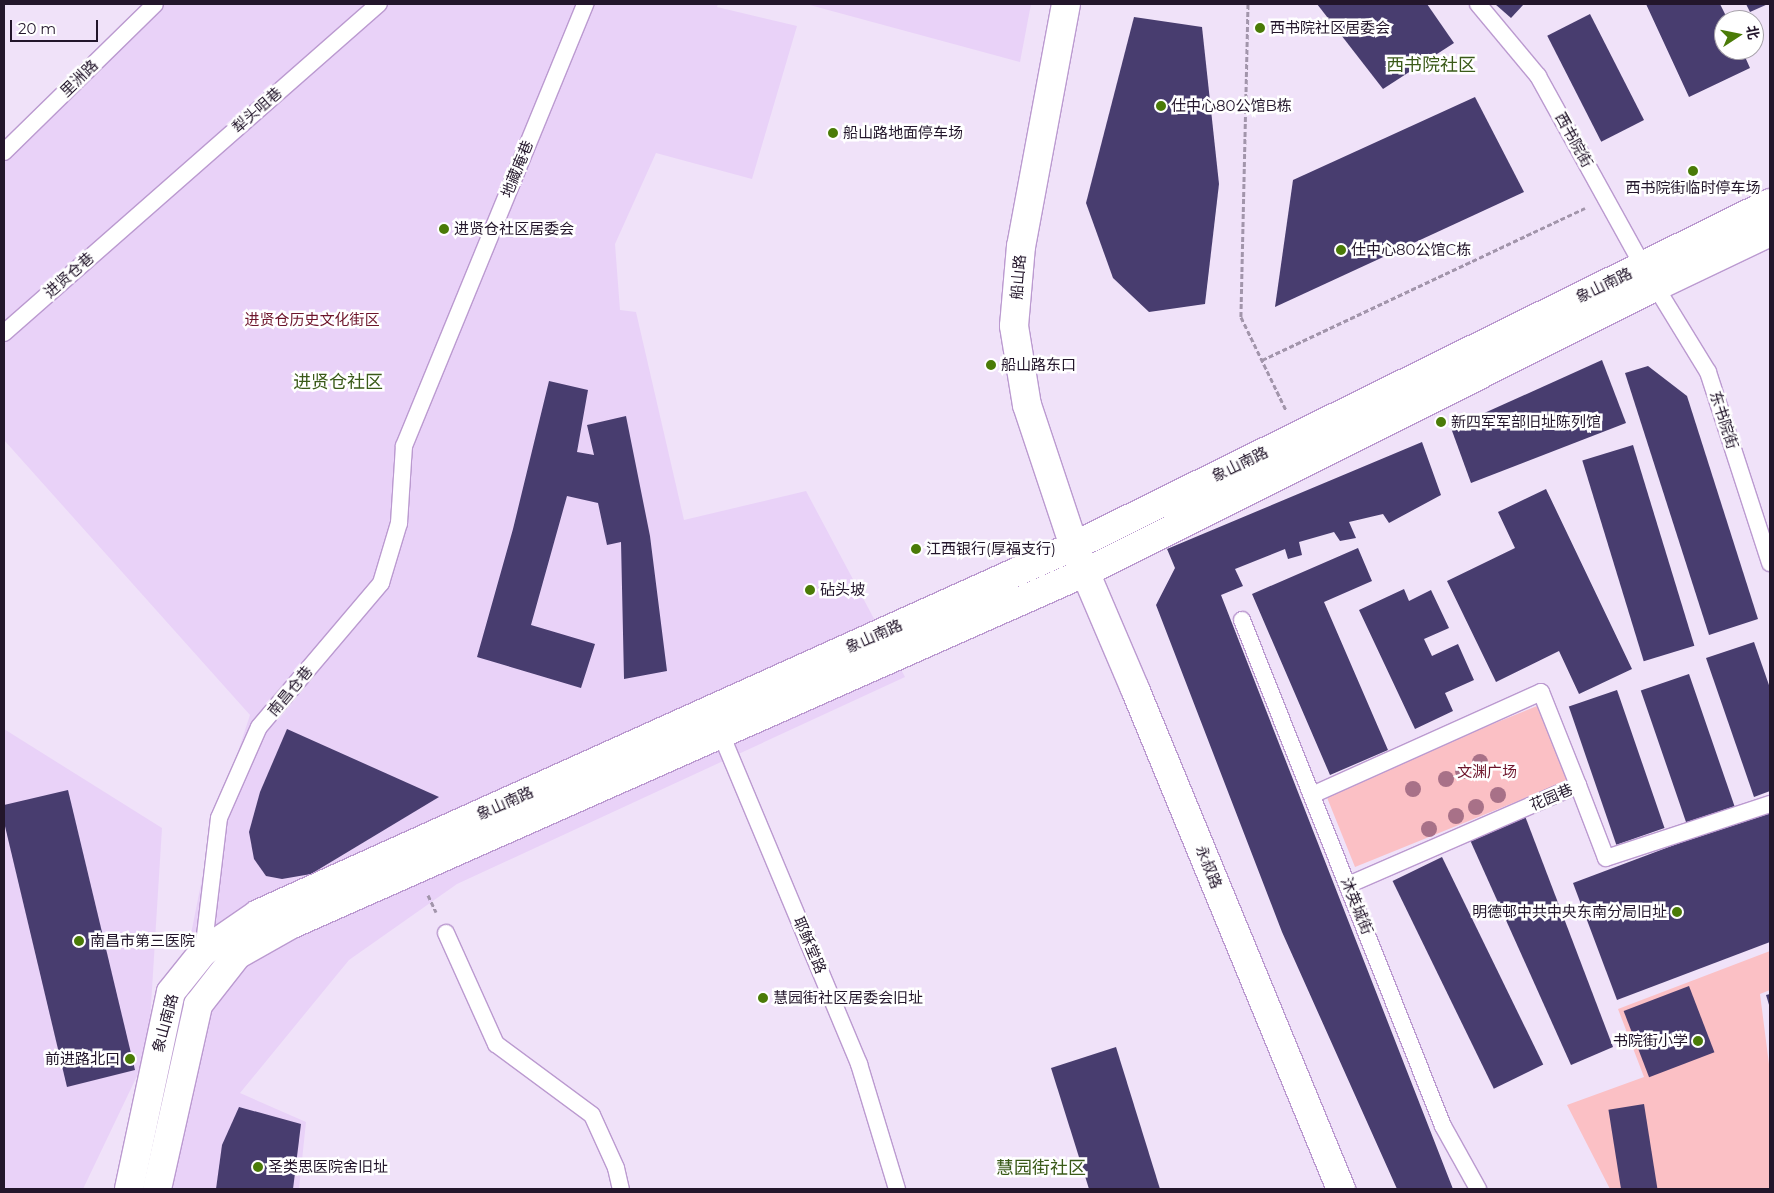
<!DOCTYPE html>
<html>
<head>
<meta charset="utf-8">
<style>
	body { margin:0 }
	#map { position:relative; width:1774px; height:1193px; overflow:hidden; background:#f0e2f9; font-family:Montserrat,"Noto Sans SC",sans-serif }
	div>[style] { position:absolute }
	.built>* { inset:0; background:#e9d2f8 }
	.green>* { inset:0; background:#fbc0c5; transform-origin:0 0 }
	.building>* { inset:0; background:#483d6f; transform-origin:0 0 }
	.path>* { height:3px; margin-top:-1.5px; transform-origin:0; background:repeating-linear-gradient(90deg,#a295ab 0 5px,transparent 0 7.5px) }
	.roads { filter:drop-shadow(1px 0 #bb9ad0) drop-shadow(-1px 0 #bb9ad0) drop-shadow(0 1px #bb9ad0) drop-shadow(0 -1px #bb9ad0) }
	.lane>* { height:16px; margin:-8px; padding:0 8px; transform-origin:8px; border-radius:8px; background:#fff }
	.secondary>* { height:28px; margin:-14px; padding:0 14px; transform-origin:14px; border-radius:14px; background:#fff }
	.primary>* { height:28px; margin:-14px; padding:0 14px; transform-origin:14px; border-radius:14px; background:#fff }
	.trees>* { width:16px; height:16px; margin:-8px; border-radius:50%; background:#a87188 }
	.dots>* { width:14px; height:14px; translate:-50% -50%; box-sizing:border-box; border:2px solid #fff; border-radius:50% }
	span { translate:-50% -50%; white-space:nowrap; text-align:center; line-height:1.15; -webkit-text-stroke:5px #fff; paint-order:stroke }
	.poi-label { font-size:15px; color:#23162b }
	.left { translate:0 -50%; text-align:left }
	.right { translate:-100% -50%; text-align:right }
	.street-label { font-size:15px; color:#23162b }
	.park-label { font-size:15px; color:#6d152b }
	.quarter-label { font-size:18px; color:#3a5a19 }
	.frame { position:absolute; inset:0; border:5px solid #23162b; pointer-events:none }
	.north { position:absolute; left:1714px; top:10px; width:50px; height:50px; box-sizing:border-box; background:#fff; border:1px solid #a7a2aa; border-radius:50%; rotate:79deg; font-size:14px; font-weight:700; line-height:20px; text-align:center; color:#23162b }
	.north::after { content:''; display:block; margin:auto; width:18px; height:22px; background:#4a7b07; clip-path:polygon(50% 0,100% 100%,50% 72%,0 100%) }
	.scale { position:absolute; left:10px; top:20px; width:88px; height:22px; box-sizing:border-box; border:2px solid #23162b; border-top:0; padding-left:6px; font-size:15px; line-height:18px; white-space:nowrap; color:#23162b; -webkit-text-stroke:4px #fff; paint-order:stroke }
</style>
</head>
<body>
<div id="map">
	<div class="built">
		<i style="clip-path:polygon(164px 4px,718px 4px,717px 7px,797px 26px,752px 179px,656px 153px,615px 244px,620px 310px,636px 312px,684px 520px,806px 491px,905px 677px,457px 884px,349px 960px,240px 1093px,306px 1122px,299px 1189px,140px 1189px,211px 834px,250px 715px,4px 440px,4px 161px)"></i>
		<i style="clip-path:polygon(806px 4px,1031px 4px,1020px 62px)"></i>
		<i style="clip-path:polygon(4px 729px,162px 828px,148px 1053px,83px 1189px,4px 1189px)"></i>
	</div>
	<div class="green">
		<i style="left:1537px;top:706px;width:81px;height:229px;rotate:68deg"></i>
		<i style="clip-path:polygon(1770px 951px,1770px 990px,1760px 994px,1770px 1072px,1770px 1189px,1610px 1189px,1567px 1105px,1644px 1077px,1618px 1009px)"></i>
	</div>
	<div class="building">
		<i style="clip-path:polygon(1317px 4px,1427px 4px,1454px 43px,1383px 89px)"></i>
		<i style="clip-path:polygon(1495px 4px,1524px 4px,1511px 18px)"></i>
		<i style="clip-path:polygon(1646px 4px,1720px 4px,1728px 20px,1724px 20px,1724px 50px,1742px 50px,1750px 68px,1689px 97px)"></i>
		<i style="clip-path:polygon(1746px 4px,1768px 4px,1750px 12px)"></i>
		<i style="left:1590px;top:14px;width:119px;height:48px;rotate:63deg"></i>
		<i style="clip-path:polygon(1134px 17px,1202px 27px,1219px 184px,1205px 304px,1149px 312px,1113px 278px,1086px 203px)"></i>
		<i style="clip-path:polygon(1475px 97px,1524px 192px,1275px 307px,1293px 180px)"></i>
		<i style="clip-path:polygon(1602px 360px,1626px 423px,1471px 483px,1451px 428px)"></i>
		<i style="clip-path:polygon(1648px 366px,1687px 396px,1758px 619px,1709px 635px,1625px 373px)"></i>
		<i style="clip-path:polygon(549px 381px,588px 390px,577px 452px,594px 455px,587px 425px,626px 416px,650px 536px,667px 671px,624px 679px,621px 542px,607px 545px,598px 503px,567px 496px,531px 625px,595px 644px,581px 688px,477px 657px,513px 529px)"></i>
		<i style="clip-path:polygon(1422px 442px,1441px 495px,1389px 523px,1383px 514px,1349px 522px,1356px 538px,1340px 541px,1334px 532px,1299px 542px,1302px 555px,1288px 559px,1285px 549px,1235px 569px,1243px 586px,1221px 595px,1453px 1189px,1397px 1189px,1282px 932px,1156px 605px,1175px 568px,1167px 549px)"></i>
		<i style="left:1633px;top:445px;width:210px;height:53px;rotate:73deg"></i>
		<i style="clip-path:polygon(1546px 489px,1632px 669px,1579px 694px,1559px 651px,1496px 682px,1447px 581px,1515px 548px,1498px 512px)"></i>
		<i style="clip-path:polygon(1358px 548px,1372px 581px,1324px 602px,1388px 750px,1330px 775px,1252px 594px)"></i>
		<i style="clip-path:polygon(1404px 589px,1409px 601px,1431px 590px,1449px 628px,1424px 639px,1432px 656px,1458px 644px,1474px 680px,1445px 693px,1453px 711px,1415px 729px,1359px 610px)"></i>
		<i style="clip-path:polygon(1754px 642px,1770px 688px,1770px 791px,1754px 797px,1706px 658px)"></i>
		<i style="left:1689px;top:674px;width:146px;height:51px;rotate:71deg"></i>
		<i style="left:1617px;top:690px;width:146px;height:51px;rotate:71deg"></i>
		<i style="clip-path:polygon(287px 729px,439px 797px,311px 874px,282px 879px,266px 876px,254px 859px,249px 832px,260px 792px)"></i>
		<i style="clip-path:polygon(68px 790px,135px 1070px,67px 1087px,4px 822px,4px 805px)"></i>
		<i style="clip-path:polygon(1770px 809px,1770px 942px,1617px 1000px,1573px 883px)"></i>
		<i style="clip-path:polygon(1525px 816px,1613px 1047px,1571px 1065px,1470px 840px)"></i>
		<i style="left:1442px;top:857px;width:231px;height:55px;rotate:64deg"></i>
		<i style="left:1689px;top:986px;width:71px;height:70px;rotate:69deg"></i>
		<i style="clip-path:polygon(1770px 994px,1770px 1008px,1766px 995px)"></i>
		<i style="clip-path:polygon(1116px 1047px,1160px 1189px,1089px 1189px,1051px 1068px)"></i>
		<i style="left:1644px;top:1104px;width:86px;height:36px;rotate:81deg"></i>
		<i style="clip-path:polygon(239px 1107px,301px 1124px,293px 1189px,216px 1189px,222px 1145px)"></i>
	</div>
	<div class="path">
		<i style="left:1248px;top:4px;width:313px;rotate:91.3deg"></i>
		<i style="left:1241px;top:317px;width:103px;rotate:64.2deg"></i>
		<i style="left:1262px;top:360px;width:357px;rotate:-25.2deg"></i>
		<i style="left:428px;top:895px;width:19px;rotate:65deg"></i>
	</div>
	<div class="roads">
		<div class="lane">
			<i style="left:1478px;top:4px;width:94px;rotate:50.2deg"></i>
			<i style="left:1538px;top:76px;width:217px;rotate:61.1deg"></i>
			<i style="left:1643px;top:266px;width:124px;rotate:58.5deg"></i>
			<i style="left:1708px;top:372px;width:201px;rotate:72deg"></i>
			<i style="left:4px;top:152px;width:211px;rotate:-44.4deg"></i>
			<i style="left:4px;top:333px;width:499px;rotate:-41.3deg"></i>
			<i style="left:1242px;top:620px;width:544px;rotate:68.34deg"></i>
			<i style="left:1443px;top:1126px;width:72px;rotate:60.9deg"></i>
			<i style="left:721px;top:734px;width:358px;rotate:67.3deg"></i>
			<i style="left:859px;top:1064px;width:131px;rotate:73.1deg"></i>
			<i style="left:1312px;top:795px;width:251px;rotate:-24.2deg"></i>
			<i style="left:1541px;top:692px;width:100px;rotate:68.3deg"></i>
			<i style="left:1348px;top:885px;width:251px;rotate:-23.5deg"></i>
			<i style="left:1578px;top:785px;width:78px;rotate:69deg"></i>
			<i style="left:1606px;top:858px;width:173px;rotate:-18.2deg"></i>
			<i style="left:446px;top:933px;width:122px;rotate:65.8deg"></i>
			<i style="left:496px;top:1044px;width:119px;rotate:36.5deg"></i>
			<i style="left:592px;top:1115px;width:58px;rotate:65.6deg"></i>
			<i style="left:616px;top:1168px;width:22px;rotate:77deg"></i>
			<i style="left:203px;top:952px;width:135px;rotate:-83.2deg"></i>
			<i style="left:219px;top:818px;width:99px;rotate:-66.3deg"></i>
			<i style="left:259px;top:727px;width:189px;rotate:-49.7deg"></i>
			<i style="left:381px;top:583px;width:63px;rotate:-73.3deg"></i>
			<i style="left:399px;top:523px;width:77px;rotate:-86.3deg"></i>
			<i style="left:404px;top:446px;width:478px;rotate:-67.7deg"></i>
		</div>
		<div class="secondary">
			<i style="left:1066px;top:4px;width:246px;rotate:100.5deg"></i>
			<i style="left:1021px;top:246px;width:80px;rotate:95deg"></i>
			<i style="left:1014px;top:326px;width:80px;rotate:80.7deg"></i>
			<i style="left:1027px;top:405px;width:149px;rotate:71.6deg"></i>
			<i style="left:1074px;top:546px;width:155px;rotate:66.9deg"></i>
			<i style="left:1135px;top:689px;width:541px;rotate:67.61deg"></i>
		</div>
		<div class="primary">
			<i style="left:129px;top:1189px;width:201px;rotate:-78deg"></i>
			<i style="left:171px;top:992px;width:51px;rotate:-51.3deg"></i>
			<i style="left:203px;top:952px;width:67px;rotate:-34.6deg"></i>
			<i style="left:258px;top:914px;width:895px;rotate:-24.27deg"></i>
			<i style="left:1074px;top:546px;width:776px;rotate:-26.23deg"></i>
			<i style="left:157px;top:1189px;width:189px;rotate:-77.4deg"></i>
			<i style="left:198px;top:1005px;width:63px;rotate:-52deg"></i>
			<i style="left:237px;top:955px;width:61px;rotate:-29.5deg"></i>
			<i style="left:290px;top:925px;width:871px;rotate:-23.92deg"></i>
			<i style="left:1086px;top:572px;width:639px;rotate:-26.61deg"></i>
			<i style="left:1657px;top:286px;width:125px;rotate:-25.5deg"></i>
		</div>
	</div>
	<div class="trees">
		<i style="left:1480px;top:762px"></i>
		<i style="left:1463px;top:771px"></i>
		<i style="left:1446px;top:779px"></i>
		<i style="left:1413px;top:789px"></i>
		<i style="left:1498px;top:795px"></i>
		<i style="left:1476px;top:807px"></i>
		<i style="left:1456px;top:816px"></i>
		<i style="left:1429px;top:829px"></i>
	</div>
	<div class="dots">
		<i style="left:1260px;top:28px;background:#4a7b07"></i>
		<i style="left:1161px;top:106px;background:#4a7b07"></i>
		<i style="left:833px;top:133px;background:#4a7b07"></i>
		<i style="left:1693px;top:171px;background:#4a7b07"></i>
		<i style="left:444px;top:229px;background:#4a7b07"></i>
		<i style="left:1341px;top:250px;background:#4a7b07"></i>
		<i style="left:991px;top:365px;background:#4a7b07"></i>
		<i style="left:1441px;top:422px;background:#4a7b07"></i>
		<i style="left:916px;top:549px;background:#4a7b07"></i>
		<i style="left:810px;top:590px;background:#4a7b07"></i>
		<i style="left:1677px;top:912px;background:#4a7b07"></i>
		<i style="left:79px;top:941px;background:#4a7b07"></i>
		<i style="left:763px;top:998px;background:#4a7b07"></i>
		<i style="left:1698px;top:1041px;background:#4a7b07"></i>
		<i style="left:130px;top:1059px;background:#4a7b07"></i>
		<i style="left:258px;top:1167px;background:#4a7b07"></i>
	</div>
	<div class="poi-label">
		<span class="left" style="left:1270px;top:28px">西书院社区居委会</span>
		<span class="left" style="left:1171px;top:106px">仕中心80公馆B栋</span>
		<span class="left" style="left:843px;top:133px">船山路地面停车场</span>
		<span style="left:1693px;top:188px">西书院街临时停车场</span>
		<span class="left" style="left:454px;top:229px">进贤仓社区居委会</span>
		<span class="left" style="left:1351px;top:250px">仕中心80公馆C栋</span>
		<span class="left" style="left:1001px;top:365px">船山路东口</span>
		<span class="left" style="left:1451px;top:422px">新四军军部旧址陈列馆</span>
		<span class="left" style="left:926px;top:549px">江西银行(厚福支行)</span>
		<span class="left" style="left:820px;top:590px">砧头坡</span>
		<span class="right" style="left:1667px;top:912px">明德邨中共中央东南分局旧址</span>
		<span class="left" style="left:90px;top:941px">南昌市第三医院</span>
		<span class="left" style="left:773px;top:998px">慧园街社区居委会旧址</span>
		<span class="right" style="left:1688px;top:1041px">书院街小学</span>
		<span class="right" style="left:120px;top:1059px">前进路北口</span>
		<span class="left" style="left:268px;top:1167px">圣类思医院舍旧址</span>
	</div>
	<div class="street-label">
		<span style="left:79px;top:78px;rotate:-44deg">里洲路</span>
		<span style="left:257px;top:110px;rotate:-41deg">犁头咀巷</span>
		<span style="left:1574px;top:140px;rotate:61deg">西书院街</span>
		<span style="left:517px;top:169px;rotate:-68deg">地藏庵巷</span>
		<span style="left:69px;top:275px;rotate:-41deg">进贤仓巷</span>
		<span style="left:1018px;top:277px;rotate:-85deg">船山路</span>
		<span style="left:1604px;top:285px;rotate:-26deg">象山南路</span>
		<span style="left:1724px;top:420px;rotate:72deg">东书院街</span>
		<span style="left:1240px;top:464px;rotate:-26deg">象山南路</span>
		<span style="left:874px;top:636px;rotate:-24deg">象山南路</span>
		<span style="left:290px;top:691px;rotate:-50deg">南昌仓巷</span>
		<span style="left:1551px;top:797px;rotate:-23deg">花园巷</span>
		<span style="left:505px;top:803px;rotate:-24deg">象山南路</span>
		<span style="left:1209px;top:867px;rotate:68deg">永叔路</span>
		<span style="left:1357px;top:906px;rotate:68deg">沐英城街</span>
		<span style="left:810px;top:945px;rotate:67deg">耶稣堂路</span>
		<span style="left:165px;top:1023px;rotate:-75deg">象山南路</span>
	</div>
	<div class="park-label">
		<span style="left:312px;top:320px">进贤仓历史文化街区</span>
		<span style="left:1487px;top:772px">文渊广场</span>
	</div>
	<div class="quarter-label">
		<span style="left:1431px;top:65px">西书院社区</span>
		<span style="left:338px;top:382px">进贤仓社区</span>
		<span style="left:1041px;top:1168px">慧园街社区</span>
	</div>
	<div class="frame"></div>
	<div class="north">北</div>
	<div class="scale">20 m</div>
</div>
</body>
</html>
